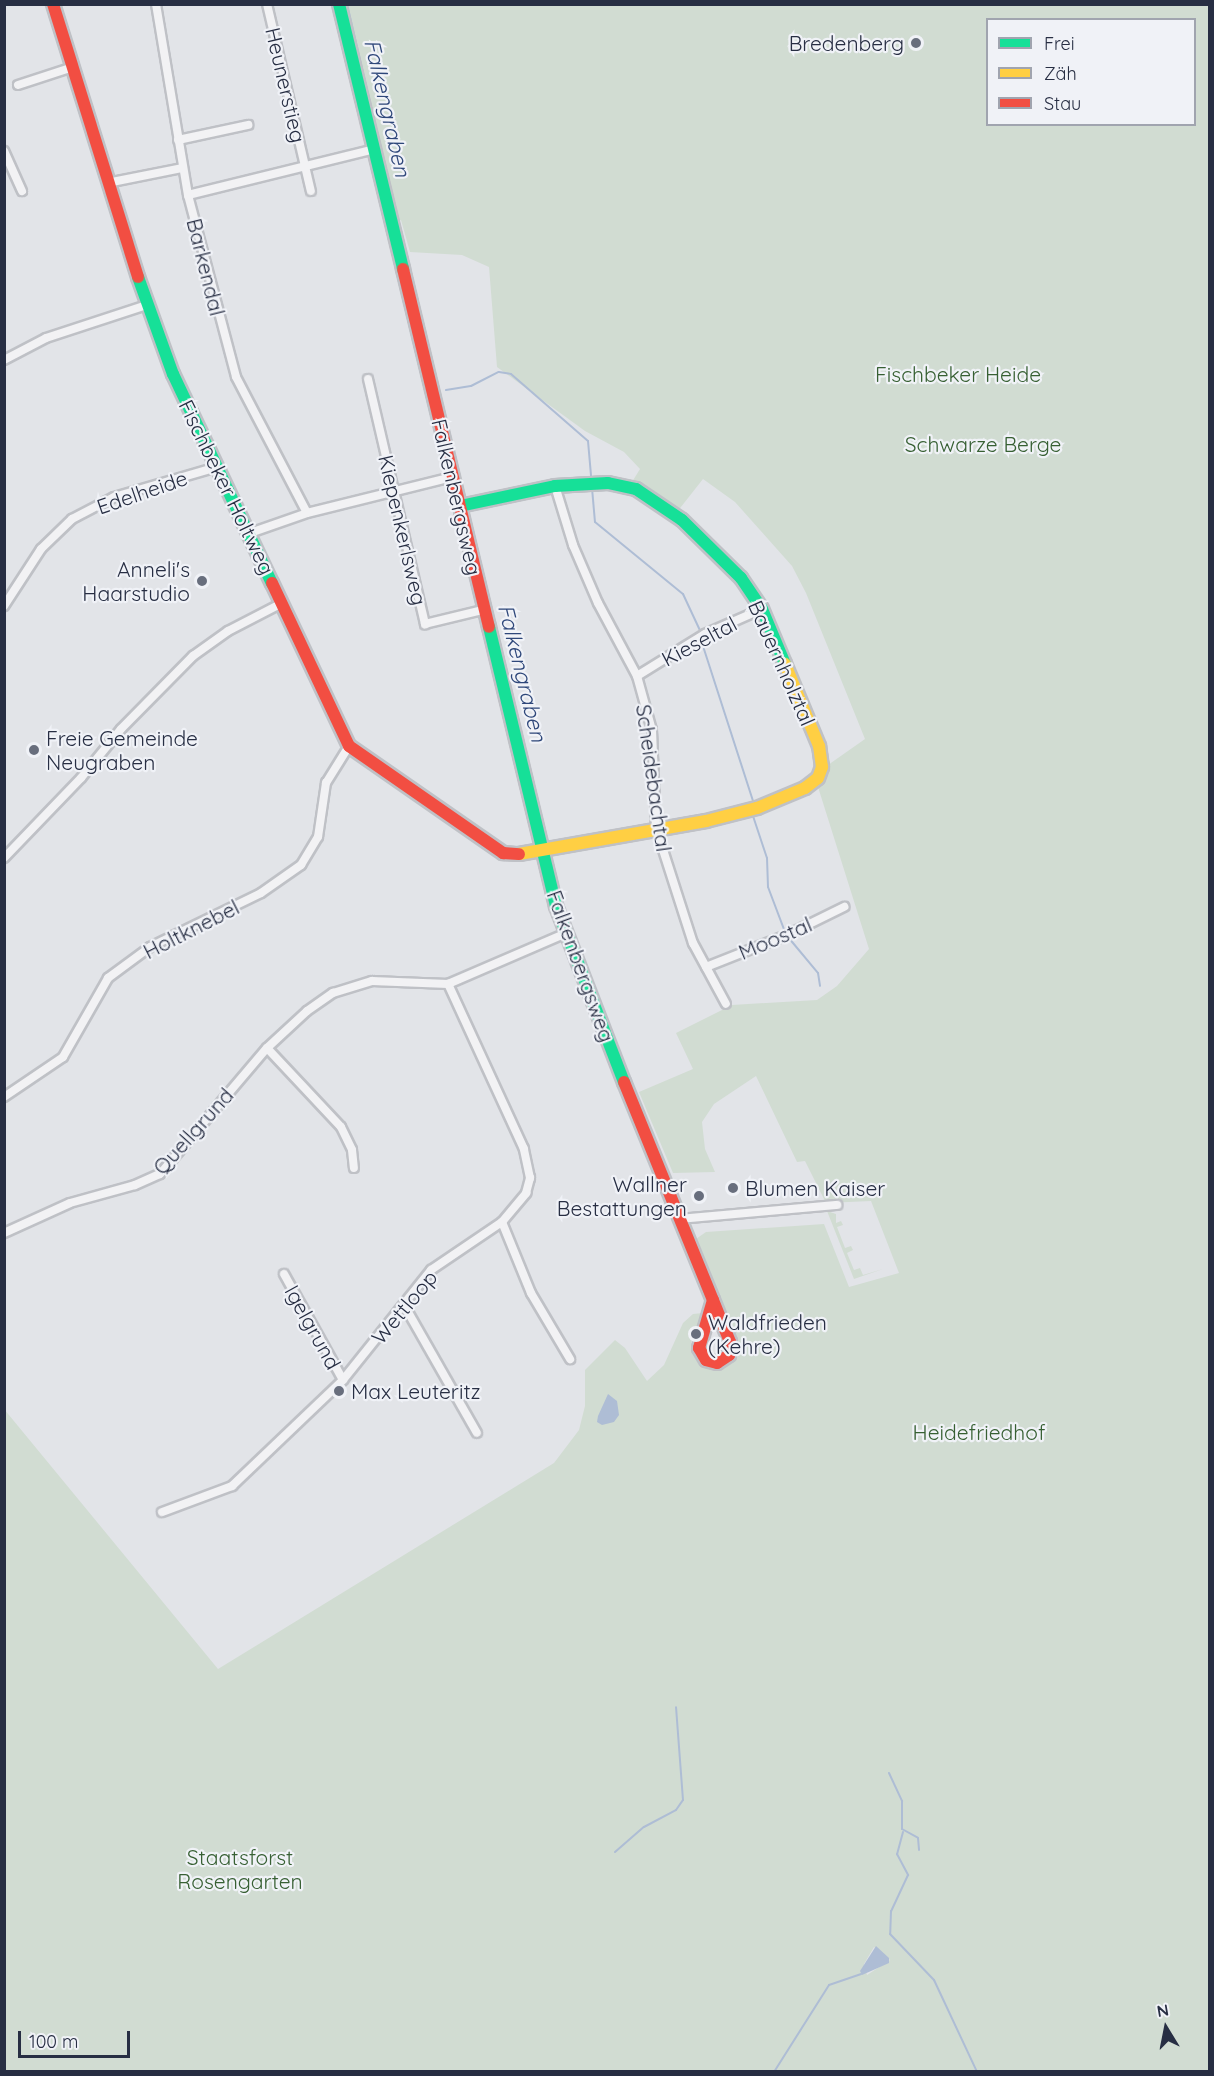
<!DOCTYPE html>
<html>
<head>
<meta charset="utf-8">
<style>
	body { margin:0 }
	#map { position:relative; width:1214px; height:2076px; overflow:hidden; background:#e2e4e8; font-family:Quicksand,sans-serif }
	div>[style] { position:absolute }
	.green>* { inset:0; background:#d1dcd2 }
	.water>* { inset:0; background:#aebdd5 }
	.stream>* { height:2px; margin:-1px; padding:0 1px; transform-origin:1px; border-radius:1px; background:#aebdd5 }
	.roads { filter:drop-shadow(2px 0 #bfc1c6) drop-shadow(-2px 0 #bfc1c6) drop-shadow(0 2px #bfc1c6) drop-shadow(0 -2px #bfc1c6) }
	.street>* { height:8px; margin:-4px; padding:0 4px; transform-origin:4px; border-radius:4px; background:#f2f2f4 }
	.fast>* { height:12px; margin:-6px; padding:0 6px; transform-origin:6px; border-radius:6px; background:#16e098 }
	.slow>* { height:12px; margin:-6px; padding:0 6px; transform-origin:6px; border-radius:6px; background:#ffcf43 }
	.jam>* { height:12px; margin:-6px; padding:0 6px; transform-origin:6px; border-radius:6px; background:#f24e42 }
	.dots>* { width:16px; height:16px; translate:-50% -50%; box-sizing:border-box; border:3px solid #f0f2f7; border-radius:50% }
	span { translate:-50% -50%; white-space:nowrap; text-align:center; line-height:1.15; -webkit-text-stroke:4.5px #f0f2f7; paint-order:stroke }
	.poi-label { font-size:21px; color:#272e43 }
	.right { translate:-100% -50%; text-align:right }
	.left { translate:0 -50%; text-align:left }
	.street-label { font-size:21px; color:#272e43 }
	.park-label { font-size:21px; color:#376033 }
	.water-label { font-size:22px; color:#2e477a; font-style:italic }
	.frame { position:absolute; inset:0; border:6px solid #272e43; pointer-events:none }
	.legend { position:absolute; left:986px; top:18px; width:210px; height:108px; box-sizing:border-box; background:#f0f2f7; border:2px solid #a0a4af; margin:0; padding:8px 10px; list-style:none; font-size:18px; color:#272e43 }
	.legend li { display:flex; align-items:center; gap:12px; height:30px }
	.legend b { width:30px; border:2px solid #a0a4af }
	.north { position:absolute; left:1136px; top:1998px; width:60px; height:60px; -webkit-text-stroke:4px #f0f2f7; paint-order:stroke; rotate:350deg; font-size:16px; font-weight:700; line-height:24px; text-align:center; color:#272e43 }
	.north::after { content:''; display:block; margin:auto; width:21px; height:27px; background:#272e43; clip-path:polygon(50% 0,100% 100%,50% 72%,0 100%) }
	.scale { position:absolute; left:18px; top:2031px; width:112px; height:27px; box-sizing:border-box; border:3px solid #272e43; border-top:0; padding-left:8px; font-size:18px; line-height:21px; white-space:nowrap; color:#272e43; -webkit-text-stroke:4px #f0f2f7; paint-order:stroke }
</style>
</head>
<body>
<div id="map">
	<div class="green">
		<i style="clip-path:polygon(evenodd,342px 5px,1209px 5px,1209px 2071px,5px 2071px,4px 1409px,218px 1669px,554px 1463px,579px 1430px,585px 1406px,585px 1370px,615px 1340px,625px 1348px,647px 1381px,664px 1365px,683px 1323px,693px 1314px,703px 1313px,691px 1343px,693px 1355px,696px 1353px,701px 1361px,738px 1350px,693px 1241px,706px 1232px,824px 1224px,849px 1287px,899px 1273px,871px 1201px,826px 1203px,805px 1161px,797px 1162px,756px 1076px,714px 1104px,702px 1122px,705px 1149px,715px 1172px,673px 1173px,639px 1092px,693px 1069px,676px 1033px,732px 1005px,817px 1000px,837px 986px,869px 949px,818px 787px,828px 765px,865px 739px,806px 593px,792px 566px,735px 502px,703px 479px,677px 512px,632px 482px,640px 469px,624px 452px,585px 431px,497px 367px,489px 267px,462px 255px,410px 252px,401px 220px,395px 221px,342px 5px,988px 20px,1194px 20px,1194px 124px,988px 124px,988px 20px,342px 5px,874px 1947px,890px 1960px,867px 1975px,864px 1964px,874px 1947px)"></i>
		<i style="clip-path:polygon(827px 1211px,836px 1214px,836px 1223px,841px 1221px,843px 1225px,837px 1227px,845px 1248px,851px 1246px,853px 1250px,847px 1253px,854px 1270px,860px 1268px,863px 1275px,883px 1269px,854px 1279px)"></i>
	</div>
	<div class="water">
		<i style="clip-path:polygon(608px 1394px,617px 1401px,619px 1415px,614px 1422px,602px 1425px,597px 1422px,598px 1416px)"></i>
		<i style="clip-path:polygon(876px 1946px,889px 1958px,889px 1963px,862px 1975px,860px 1971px)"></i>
	</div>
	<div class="stream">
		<i style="left:347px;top:4px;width:221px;rotate:76.9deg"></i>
		<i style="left:405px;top:250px;width:132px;rotate:76.9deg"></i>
		<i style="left:446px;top:390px;width:25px;rotate:-9deg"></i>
		<i style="left:471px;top:386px;width:31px;rotate:-27deg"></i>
		<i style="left:499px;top:372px;width:12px;rotate:9deg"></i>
		<i style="left:511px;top:374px;width:102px;rotate:41deg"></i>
		<i style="left:588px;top:441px;width:35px;rotate:85deg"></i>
		<i style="left:592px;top:488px;width:34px;rotate:85deg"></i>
		<i style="left:595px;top:522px;width:114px;rotate:39.3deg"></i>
		<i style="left:683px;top:594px;width:40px;rotate:65deg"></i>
		<i style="left:702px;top:643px;width:166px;rotate:72.1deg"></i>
		<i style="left:525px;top:749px;width:87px;rotate:76.8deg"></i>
		<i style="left:753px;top:816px;width:44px;rotate:71.6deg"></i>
		<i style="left:767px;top:858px;width:29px;rotate:88deg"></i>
		<i style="left:768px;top:887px;width:48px;rotate:69.3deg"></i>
		<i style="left:552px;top:864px;width:21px;rotate:76deg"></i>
		<i style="left:788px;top:937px;width:47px;rotate:50.2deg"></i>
		<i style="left:818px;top:973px;width:13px;rotate:81deg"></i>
		<i style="left:576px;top:949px;width:151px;rotate:67.8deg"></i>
		<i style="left:636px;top:1097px;width:117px;rotate:67.4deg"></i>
		<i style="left:692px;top:1232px;width:124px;rotate:67.8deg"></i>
		<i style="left:889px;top:1773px;width:31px;rotate:65deg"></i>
		<i style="left:902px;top:1801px;width:28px;rotate:90deg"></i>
		<i style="left:902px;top:1829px;width:18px;rotate:29deg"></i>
		<i style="left:918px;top:1838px;width:12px;rotate:85deg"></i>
		<i style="left:903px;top:1832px;width:23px;rotate:105deg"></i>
		<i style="left:897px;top:1854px;width:24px;rotate:62deg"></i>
		<i style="left:908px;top:1875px;width:40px;rotate:115deg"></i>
		<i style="left:891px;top:1911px;width:23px;rotate:92deg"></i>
		<i style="left:890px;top:1934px;width:64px;rotate:46.3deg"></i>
		<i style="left:934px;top:1980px;width:102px;rotate:64.9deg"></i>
		<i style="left:615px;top:1852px;width:38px;rotate:-41deg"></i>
		<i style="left:644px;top:1827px;width:36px;rotate:-28deg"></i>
		<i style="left:676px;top:1810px;width:12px;rotate:-55deg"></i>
		<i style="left:683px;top:1800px;width:93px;rotate:-94.3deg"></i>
		<i style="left:774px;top:2072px;width:103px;rotate:-57.7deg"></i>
		<i style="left:829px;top:1985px;width:34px;rotate:-19deg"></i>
	</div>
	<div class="roads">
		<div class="street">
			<i style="left:156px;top:4px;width:194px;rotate:80.5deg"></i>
			<i style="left:188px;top:195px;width:188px;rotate:75.2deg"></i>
			<i style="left:236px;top:377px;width:153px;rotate:62.4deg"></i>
			<i style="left:267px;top:4px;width:192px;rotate:76.8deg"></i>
			<i style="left:18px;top:85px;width:58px;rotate:-18.1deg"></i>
			<i style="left:178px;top:140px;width:72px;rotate:-12.1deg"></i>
			<i style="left:4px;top:151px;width:44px;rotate:65.8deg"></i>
			<i style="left:112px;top:182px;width:71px;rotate:-11.3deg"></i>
			<i style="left:188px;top:195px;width:193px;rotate:-13.8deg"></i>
			<i style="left:4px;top:360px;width:47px;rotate:-27.6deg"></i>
			<i style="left:46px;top:338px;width:106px;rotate:-18.1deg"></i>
			<i style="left:368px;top:379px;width:252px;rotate:76.9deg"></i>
			<i style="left:425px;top:624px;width:60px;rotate:-13.6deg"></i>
			<i style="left:555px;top:486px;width:62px;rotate:73deg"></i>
			<i style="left:573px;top:545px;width:63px;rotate:66.7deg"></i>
			<i style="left:598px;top:603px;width:83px;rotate:61.9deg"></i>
			<i style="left:637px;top:676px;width:56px;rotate:74.5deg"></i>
			<i style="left:652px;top:730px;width:98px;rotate:87.7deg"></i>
			<i style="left:656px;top:828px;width:121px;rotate:72.2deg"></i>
			<i style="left:693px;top:943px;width:69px;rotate:61.6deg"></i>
			<i style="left:250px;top:533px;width:60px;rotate:-19.3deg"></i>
			<i style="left:307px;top:513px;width:150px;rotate:-13.9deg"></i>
			<i style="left:4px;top:606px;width:68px;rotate:-57deg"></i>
			<i style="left:41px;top:549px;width:43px;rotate:-44.1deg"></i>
			<i style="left:72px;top:519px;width:47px;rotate:-27.6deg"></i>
			<i style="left:114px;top:497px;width:107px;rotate:-16.2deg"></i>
			<i style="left:637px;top:676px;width:80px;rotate:-31.7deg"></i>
			<i style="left:705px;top:634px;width:62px;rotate:-23.7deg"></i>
			<i style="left:4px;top:858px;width:111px;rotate:-46.1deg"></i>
			<i style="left:81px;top:778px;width:63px;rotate:-50.8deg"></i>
			<i style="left:121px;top:729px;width:103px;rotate:-45.4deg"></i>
			<i style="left:193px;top:656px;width:43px;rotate:-35.5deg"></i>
			<i style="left:228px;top:631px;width:61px;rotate:-27.4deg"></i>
			<i style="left:706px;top:967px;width:87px;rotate:-21.6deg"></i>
			<i style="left:787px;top:935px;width:64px;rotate:-26.2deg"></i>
			<i style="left:267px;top:1048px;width:108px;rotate:46.9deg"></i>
			<i style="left:341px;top:1127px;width:25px;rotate:64deg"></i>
			<i style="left:352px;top:1150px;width:18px;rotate:84deg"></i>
			<i style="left:4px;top:1097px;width:71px;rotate:-34.1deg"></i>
			<i style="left:63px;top:1057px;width:91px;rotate:-60.3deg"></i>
			<i style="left:108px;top:978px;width:52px;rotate:-36.4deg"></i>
			<i style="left:150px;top:947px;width:123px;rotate:-25.9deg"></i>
			<i style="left:261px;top:893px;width:49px;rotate:-35deg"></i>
			<i style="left:301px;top:865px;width:33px;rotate:-59deg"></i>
			<i style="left:318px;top:837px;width:55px;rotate:-81.6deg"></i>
			<i style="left:326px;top:783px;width:44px;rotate:-58.1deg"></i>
			<i style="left:680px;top:1219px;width:158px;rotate:-5.1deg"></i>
			<i style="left:502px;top:1222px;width:77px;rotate:67.8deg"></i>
			<i style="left:531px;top:1293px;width:77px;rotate:59.4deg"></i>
			<i style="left:4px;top:1233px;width:72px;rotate:-24.4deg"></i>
			<i style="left:70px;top:1203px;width:67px;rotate:-15.5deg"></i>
			<i style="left:135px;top:1185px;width:27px;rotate:-24deg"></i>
			<i style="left:160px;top:1174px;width:165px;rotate:-49.7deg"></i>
			<i style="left:267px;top:1048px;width:54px;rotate:-42.8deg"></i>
			<i style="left:307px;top:1011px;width:32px;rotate:-35deg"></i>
			<i style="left:333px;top:993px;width:41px;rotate:-17.1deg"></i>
			<i style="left:372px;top:981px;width:76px;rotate:2.3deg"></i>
			<i style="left:448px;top:984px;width:126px;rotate:-23.3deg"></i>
			<i style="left:284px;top:1274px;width:121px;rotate:60.9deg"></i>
			<i style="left:404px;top:1305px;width:147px;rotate:60.3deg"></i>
			<i style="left:162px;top:1512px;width:75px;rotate:-20.4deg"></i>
			<i style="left:232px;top:1486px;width:153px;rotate:-43.7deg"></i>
			<i style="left:343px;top:1380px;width:141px;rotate:-51.3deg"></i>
			<i style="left:431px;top:1270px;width:86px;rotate:-34.1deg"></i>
			<i style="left:502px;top:1222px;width:38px;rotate:-50deg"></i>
			<i style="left:526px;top:1193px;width:16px;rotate:-75deg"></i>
			<i style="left:530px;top:1178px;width:30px;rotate:-102deg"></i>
			<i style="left:524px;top:1149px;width:182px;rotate:-114.7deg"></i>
		</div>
		<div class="fast">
			<i style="left:339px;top:4px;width:273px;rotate:76.4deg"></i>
			<i style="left:138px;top:277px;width:103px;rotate:70.2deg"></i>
			<i style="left:173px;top:374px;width:231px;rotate:64.7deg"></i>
			<i style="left:460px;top:506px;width:97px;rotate:-11.9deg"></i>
			<i style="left:555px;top:486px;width:53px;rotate:-3.2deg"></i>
			<i style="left:608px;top:483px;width:29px;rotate:12deg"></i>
			<i style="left:636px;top:489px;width:55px;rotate:34deg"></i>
			<i style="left:682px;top:520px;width:83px;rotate:44.5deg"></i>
			<i style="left:741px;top:578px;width:37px;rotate:56deg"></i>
			<i style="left:762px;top:609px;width:60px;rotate:67.3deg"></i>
			<i style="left:489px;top:627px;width:287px;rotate:76.5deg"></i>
			<i style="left:556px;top:906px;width:189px;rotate:68.9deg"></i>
		</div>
		<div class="slow">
			<i style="left:519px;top:854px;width:190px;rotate:-10deg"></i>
			<i style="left:706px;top:821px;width:53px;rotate:-14.3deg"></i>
			<i style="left:757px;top:808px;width:52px;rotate:-22.6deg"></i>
			<i style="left:805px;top:788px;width:16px;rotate:-38deg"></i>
			<i style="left:818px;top:778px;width:12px;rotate:-70deg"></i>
			<i style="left:822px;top:767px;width:21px;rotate:-98deg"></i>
			<i style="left:819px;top:746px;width:89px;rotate:-112.5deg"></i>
		</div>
		<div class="jam">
			<i style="left:53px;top:4px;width:286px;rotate:72.7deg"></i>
			<i style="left:403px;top:269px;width:368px;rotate:76.5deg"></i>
			<i style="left:272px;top:583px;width:180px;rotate:64.7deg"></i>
			<i style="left:349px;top:746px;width:188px;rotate:34.8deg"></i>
			<i style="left:503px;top:853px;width:16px;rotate:4deg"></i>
			<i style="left:624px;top:1082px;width:281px;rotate:67.8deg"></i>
			<i style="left:730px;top:1342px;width:13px;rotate:94deg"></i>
			<i style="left:729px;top:1355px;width:14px;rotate:146deg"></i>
			<i style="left:717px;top:1363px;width:11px;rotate:-165deg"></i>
			<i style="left:706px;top:1360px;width:14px;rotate:-120deg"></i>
			<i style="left:699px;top:1348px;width:50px;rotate:-73.7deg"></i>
		</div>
	</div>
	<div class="dots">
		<i style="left:916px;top:43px;background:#686e7d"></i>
		<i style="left:202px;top:581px;background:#686e7d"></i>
		<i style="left:34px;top:750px;background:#686e7d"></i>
		<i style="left:733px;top:1188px;background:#686e7d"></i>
		<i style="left:699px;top:1196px;background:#686e7d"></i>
		<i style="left:696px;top:1334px;background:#686e7d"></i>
		<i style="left:339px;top:1391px;background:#686e7d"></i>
	</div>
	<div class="poi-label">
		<span class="right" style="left:904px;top:43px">Bredenberg</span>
		<span class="right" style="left:190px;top:581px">Anneli's<br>Haarstudio</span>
		<span class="left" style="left:46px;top:750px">Freie Gemeinde<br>Neugraben</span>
		<span class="right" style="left:687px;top:1196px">Wallner<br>Bestattungen</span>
		<span class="left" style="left:745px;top:1188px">Blumen Kaiser</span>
		<span class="left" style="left:708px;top:1334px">Waldfrieden<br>(Kehre)</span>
		<span class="left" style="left:351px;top:1391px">Max Leuteritz</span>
	</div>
	<div class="street-label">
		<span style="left:286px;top:85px;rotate:77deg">Heunerstieg</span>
		<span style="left:206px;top:267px;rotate:76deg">Barkendal</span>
		<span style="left:227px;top:487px;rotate:64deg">Fischbeker Holtweg</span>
		<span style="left:142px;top:492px;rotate:-19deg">Edelheide</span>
		<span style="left:457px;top:497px;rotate:77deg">Falkenbergsweg</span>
		<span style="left:403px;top:530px;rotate:77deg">Kiepenkerlsweg</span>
		<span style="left:699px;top:641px;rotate:-28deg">Kieseltal</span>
		<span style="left:782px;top:663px;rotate:66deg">Bauernholztal</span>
		<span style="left:654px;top:778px;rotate:82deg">Scheidebachtal</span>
		<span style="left:191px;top:929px;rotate:-27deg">Holtknebel</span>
		<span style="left:775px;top:938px;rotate:-23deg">Moostal</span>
		<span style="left:581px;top:966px;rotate:70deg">Falkenbergsweg</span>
		<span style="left:193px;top:1131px;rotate:-48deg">Quellgrund</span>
		<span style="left:404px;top:1307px;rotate:-50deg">Wettloop</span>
		<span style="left:313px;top:1327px;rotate:61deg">Igelgrund</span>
	</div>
	<div class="park-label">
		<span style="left:958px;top:374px">Fischbeker Heide</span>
		<span style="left:983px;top:444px">Schwarze Berge</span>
		<span style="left:979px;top:1432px">Heidefriedhof</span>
		<span style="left:240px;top:1869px">Staatsforst<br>Rosengarten</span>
	</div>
	<div class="water-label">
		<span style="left:387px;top:108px;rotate:77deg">Falkengraben</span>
		<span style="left:522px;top:673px;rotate:76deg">Falkengraben</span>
	</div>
	<div class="frame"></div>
	<ul class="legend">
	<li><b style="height:8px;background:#16e098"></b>Frei</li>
	<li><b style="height:8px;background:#ffcf43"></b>Zäh</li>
	<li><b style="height:8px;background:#f24e42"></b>Stau</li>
	</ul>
	<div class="north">N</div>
	<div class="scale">100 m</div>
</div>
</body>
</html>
